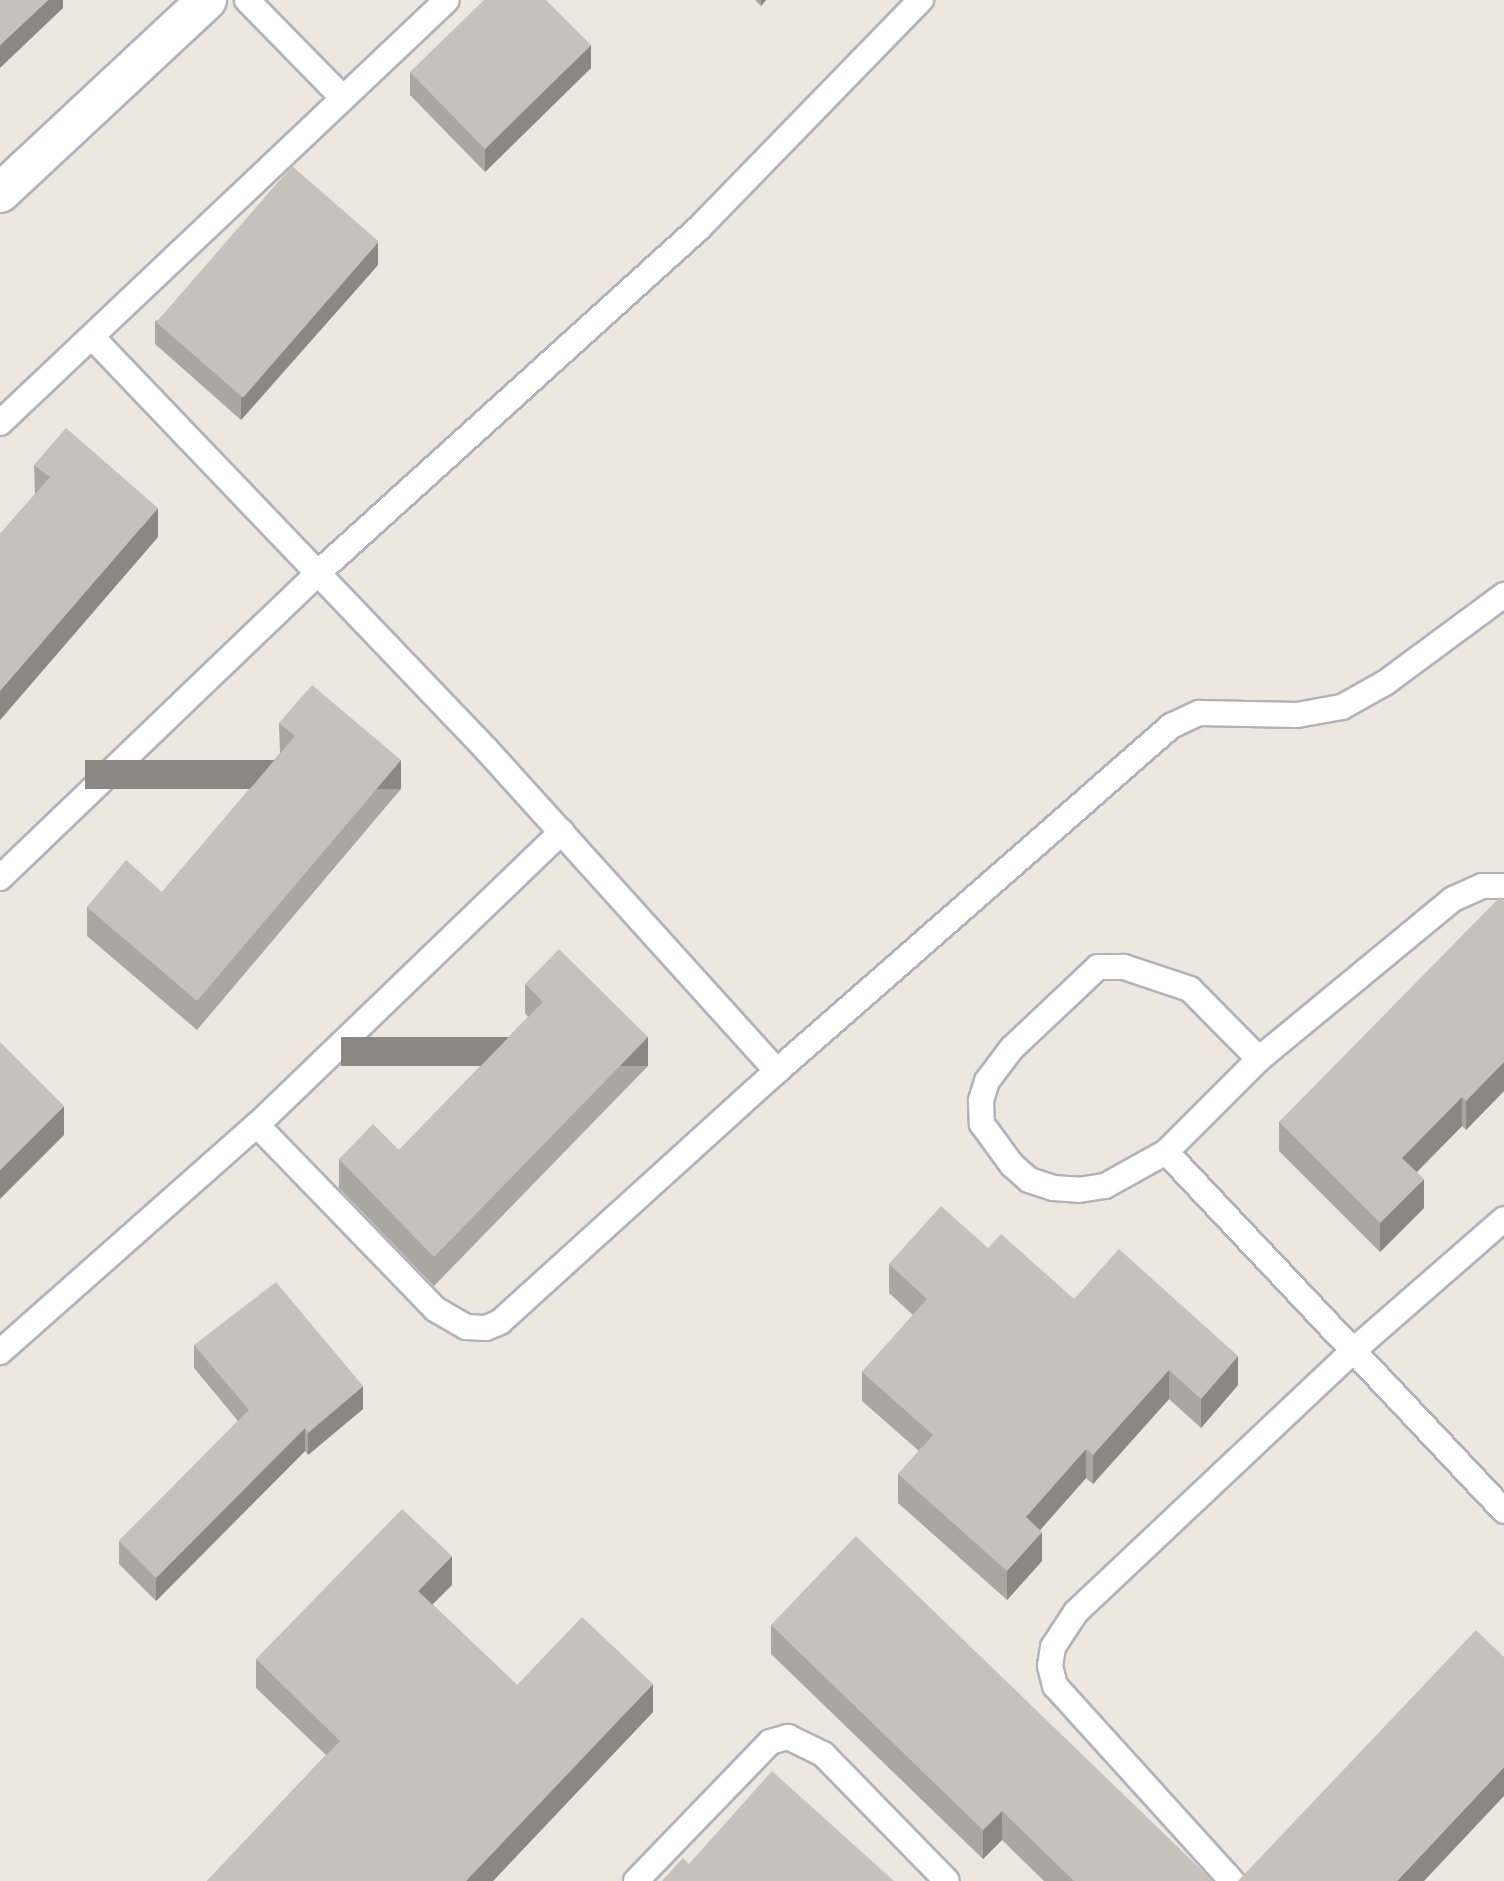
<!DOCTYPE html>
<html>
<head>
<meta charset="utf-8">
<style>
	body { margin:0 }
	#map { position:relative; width:1504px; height:1881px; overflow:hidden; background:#ede7e0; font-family:"IBM Plex Sans",sans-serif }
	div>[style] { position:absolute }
	.roads { filter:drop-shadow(2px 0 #b0b3bc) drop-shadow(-2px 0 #b0b3bc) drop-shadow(0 2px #b0b3bc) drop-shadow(0 -2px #b0b3bc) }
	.service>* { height:24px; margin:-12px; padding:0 12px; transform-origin:12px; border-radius:12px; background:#fff }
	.minor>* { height:38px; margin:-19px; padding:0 19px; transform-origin:19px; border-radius:19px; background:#fff }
	.wall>* { inset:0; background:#aaa7a1 }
	.shaded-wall>* { inset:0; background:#8b8883; transform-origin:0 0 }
	.building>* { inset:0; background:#c6c2bb; transform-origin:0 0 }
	span { translate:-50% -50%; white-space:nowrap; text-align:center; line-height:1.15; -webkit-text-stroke:7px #fff; paint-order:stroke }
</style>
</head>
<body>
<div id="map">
	<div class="roads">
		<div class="service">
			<i style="left:247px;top:0;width:136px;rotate:45.6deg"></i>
			<i style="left:92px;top:337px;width:570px;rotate:46.28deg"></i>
			<i style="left:486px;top:749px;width:434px;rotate:47.9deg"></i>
			<i style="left:0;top:423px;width:615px;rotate:-43.42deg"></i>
			<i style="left:0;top:878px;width:442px;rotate:-43.8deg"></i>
			<i style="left:319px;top:572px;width:511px;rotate:-42.15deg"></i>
			<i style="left:698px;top:229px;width:320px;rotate:-45.8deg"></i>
			<i style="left:1259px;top:1059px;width:251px;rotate:-39.5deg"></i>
			<i style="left:1453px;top:899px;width:32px;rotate:-24deg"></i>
			<i style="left:1482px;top:886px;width:22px"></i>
			<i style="left:257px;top:1125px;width:256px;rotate:45.9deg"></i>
			<i style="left:435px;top:1309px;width:36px;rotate:30deg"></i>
			<i style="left:466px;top:1327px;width:20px;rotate:3deg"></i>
			<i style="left:486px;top:1328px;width:15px;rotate:-23deg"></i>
			<i style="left:500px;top:1322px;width:374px;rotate:-42.2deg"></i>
			<i style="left:777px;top:1071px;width:524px;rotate:-41.21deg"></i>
			<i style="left:1171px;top:726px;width:31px;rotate:-25deg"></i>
			<i style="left:1199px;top:713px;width:98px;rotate:1.2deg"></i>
			<i style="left:1297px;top:715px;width:46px;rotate:-10.1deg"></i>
			<i style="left:1342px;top:707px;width:49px;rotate:-29.2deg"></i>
			<i style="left:1385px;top:683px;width:148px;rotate:-36.5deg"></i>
			<i style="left:1166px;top:1152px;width:132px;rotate:-45deg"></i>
			<i style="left:1259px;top:1059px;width:98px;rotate:-134.6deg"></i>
			<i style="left:1190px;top:989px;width:70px;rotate:-161.6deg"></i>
			<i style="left:1124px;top:967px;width:26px;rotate:180deg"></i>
			<i style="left:1098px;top:967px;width:118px;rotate:136.7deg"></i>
			<i style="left:1012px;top:1048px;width:41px;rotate:127.1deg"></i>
			<i style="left:987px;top:1081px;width:21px;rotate:107deg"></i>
			<i style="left:981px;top:1101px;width:23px;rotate:88deg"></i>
			<i style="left:982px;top:1124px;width:51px;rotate:53.8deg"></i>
			<i style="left:1012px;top:1165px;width:23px;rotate:41deg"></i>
			<i style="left:1029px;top:1180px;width:25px;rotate:18deg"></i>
			<i style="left:1053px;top:1188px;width:26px;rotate:4deg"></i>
			<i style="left:1079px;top:1190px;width:26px;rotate:-9deg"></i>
			<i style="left:1105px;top:1186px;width:70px;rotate:-29.1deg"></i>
			<i style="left:1166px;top:1152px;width:493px;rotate:46.7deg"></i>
			<i style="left:0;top:1352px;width:343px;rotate:-41.5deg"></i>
			<i style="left:257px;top:1125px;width:423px;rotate:-43.9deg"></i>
			<i style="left:636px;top:1881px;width:193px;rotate:-46deg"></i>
			<i style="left:770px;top:1742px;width:19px;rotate:-16deg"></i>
			<i style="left:788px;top:1737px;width:39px;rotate:26deg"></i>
			<i style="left:823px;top:1754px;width:177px;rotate:45.7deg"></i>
			<i style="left:1232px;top:1881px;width:263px;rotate:-132.2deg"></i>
			<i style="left:1055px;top:1686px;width:21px;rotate:-104deg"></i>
			<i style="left:1050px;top:1666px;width:19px;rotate:-81deg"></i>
			<i style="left:1053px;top:1647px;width:42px;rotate:-56.7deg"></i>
			<i style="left:1076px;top:1612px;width:382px;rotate:-43.3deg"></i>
			<i style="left:1354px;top:1350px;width:199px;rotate:-41.1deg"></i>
		</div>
		<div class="minor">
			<i style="left:0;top:193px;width:283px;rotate:-43deg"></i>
		</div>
	</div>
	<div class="wall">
		<i style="clip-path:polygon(755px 0,766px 0,761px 6px)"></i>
		<i style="clip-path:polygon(591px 68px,485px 172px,410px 95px,410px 72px)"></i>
		<i style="clip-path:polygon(378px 265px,241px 420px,155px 344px,155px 321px)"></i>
		<i style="clip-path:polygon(34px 465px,158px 537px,0 720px,0 534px,35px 494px)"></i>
		<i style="clip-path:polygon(279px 723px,401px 789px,197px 1030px,87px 936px,87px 907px,162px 892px,280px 753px)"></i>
		<i style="clip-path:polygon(1504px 901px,1504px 1091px,1466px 1130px,1462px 1126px,1417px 1172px,1424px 1208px,1380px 1252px,1279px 1151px,1279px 1122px)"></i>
		<i style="clip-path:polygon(525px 984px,648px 1066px,434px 1286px,339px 1188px,339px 1159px,399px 1150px,528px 1017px,525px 1013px)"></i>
		<i style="clip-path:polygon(988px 1248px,1074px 1299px,1238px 1385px,1201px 1428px,1169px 1399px,1093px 1484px,1086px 1478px,1040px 1530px,1042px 1561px,1007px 1600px,898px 1503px,898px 1474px,919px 1451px,862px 1401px,862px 1372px,913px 1315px,889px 1293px,889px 1264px)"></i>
		<i style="clip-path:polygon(194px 1345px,363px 1409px,308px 1455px,305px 1451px,156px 1601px,119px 1564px,119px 1541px,238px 1421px,194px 1368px)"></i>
		<i style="clip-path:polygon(452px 1585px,432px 1604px,517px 1685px,653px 1712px,493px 1881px,207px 1881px,326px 1755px,256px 1688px,256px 1659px)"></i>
		<i style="clip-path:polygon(771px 1625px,1213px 1881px,1044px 1881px,1002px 1840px,983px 1859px,771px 1654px)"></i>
	</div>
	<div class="shaded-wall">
		<i style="clip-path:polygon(48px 0,63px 0,63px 8px,0 68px,0 45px)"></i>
		<i style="clip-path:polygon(761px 0,766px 0,761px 6px)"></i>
		<i style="clip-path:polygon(591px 45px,591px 68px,485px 172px,485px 149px)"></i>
		<i style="clip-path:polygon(378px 242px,378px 265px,241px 420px,241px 397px)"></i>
		<i style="clip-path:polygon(158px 508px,158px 537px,0 720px,0 691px)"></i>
		<i style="left:401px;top:760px;width:29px;height:316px;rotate:90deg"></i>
		<i style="left:648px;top:1037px;width:29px;height:307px;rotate:90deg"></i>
		<i style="clip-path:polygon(1504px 1062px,1504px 1091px,1466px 1130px,1466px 1101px)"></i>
		<i style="clip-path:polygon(1462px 1097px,1462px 1126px,1402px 1187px,1402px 1158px)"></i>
		<i style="clip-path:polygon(64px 1106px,64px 1135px,0 1199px,0 1170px)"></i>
		<i style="clip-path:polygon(1424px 1179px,1424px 1208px,1380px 1252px,1380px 1223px)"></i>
		<i style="clip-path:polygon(1238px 1356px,1238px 1385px,1201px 1428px,1201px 1399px)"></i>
		<i style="clip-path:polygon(1169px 1370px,1169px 1399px,1093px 1484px,1093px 1455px)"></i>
		<i style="clip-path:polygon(363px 1386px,363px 1409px,308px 1455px,308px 1433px)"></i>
		<i style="clip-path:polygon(305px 1428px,305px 1451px,156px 1601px,156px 1578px)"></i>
		<i style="clip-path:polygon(1086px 1449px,1086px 1478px,1026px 1546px,1026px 1517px)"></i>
		<i style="clip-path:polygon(1042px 1532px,1042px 1561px,1007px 1600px,1007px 1571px)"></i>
		<i style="clip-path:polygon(452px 1556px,452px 1585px,418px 1619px,418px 1591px)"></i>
		<i style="clip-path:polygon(653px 1684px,653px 1712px,493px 1881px,466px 1881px)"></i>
		<i style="clip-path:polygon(1504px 1767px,1504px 1796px,1424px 1881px,1397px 1881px)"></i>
		<i style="clip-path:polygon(1002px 1811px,1002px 1840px,983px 1859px,983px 1830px)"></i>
	</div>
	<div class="building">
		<i style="clip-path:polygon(0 0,48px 0,0 45px)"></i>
		<i style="clip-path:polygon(484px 0,546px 0,591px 45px,485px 149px,410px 72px)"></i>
		<i style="left:292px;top:166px;width:115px;height:207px;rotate:41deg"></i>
		<i style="clip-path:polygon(66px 428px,158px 508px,0 691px,0 534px,50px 477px,34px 465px)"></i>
		<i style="clip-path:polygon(312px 685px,401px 760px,197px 1001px,87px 907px,126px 860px,162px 892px,295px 736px,279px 723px)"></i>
		<i style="clip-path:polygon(1500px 897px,1504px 901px,1504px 1062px,1466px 1101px,1462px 1097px,1402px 1158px,1424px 1179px,1380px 1223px,1279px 1122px)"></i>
		<i style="clip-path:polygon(559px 949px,648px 1037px,434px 1257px,339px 1159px,373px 1124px,399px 1150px,543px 1002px,525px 984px)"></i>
		<i style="clip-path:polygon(0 1042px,64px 1106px,0 1170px)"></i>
		<i style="clip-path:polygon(941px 1206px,988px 1248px,1001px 1234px,1074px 1299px,1119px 1249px,1238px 1356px,1201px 1399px,1169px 1370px,1093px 1455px,1086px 1449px,1026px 1517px,1042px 1532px,1007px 1571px,898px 1474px,933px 1435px,862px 1372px,927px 1299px,889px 1264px)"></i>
		<i style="clip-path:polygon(276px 1282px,363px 1386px,308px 1433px,305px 1428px,156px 1578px,119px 1541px,249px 1410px,194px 1345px)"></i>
		<i style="clip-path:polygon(402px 1509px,452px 1556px,418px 1591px,517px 1685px,582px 1617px,653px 1684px,466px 1881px,207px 1881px,340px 1741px,256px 1659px)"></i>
		<i style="clip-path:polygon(856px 1536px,1213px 1881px,1074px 1881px,1002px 1811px,983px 1830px,771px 1625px)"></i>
		<i style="clip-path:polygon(1476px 1630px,1504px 1657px,1504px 1767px,1397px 1881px,1238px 1881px)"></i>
		<i style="clip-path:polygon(772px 1771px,894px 1881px,662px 1881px,683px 1858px,689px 1864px)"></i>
	</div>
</div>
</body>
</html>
